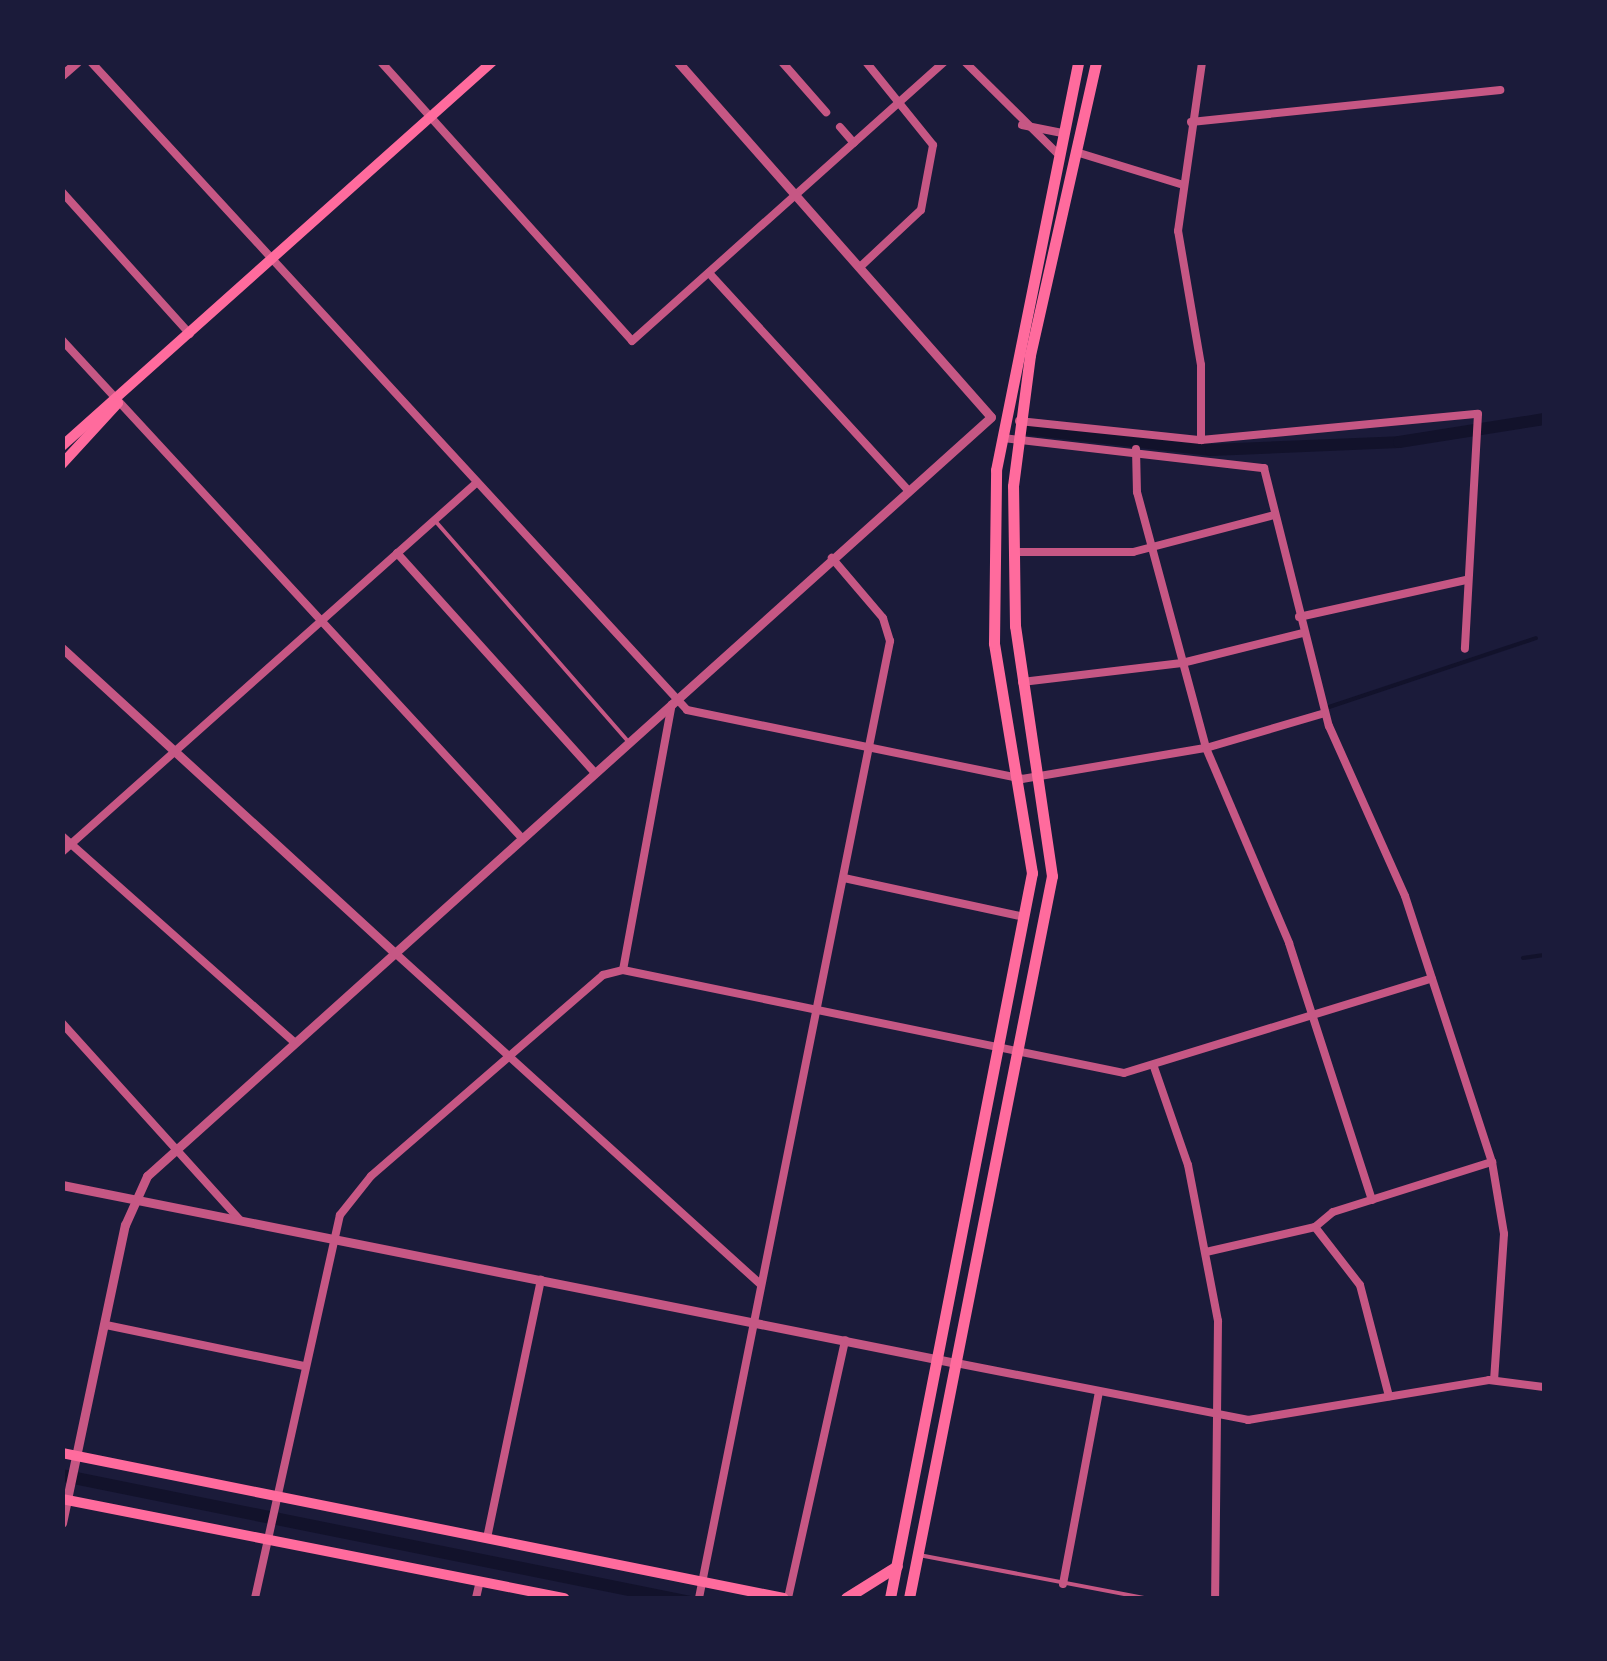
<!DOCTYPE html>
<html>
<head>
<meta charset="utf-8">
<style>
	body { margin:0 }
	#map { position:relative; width:1607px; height:1661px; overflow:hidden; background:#1b1b3a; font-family:"Source Serif 4",serif }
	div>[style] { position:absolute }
	.water>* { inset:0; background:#12122b }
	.stream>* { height:4px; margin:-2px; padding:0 2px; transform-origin:2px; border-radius:2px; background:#12122b }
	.canal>* { height:12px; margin:-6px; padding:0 6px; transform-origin:6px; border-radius:6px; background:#12122b }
	.service>* { height:4px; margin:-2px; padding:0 2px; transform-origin:2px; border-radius:2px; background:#c65784 }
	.minor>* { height:8px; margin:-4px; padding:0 4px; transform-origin:4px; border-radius:4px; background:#c65784 }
	.tertiary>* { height:9px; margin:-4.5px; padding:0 4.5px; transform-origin:4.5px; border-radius:4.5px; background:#c65784 }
	.secondary>* { height:10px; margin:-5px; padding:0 5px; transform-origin:5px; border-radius:5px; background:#ff6b9d }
	.primary>* { height:11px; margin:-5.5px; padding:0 5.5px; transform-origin:5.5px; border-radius:5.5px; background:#ff6b9d }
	span { translate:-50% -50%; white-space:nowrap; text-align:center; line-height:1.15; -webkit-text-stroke:10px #1b1b3a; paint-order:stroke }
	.frame { position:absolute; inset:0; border:65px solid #1b1b3a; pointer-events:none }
</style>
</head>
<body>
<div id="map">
	<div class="water">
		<i style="clip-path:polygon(62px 1469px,701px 1598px,638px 1598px,231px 1516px,63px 1482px)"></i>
	</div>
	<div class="stream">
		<i style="left:1329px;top:707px;width:218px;rotate:-18.4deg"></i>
		<i style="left:1523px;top:958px;width:21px;rotate:-8deg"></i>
	</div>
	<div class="canal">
		<i style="left:1026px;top:429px;width:186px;rotate:6.5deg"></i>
		<i style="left:1211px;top:450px;width:188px;rotate:-2.4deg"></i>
		<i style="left:1399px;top:442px;width:147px;rotate:-9deg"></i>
	</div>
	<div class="service">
		<i style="left:437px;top:523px;width:290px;rotate:48.8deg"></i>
		<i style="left:919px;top:1555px;width:229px;rotate:10.8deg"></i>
	</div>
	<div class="minor">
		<i style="left:91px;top:62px;width:880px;rotate:47.39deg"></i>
		<i style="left:687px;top:710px;width:342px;rotate:11.6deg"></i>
		<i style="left:1022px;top:779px;width:187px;rotate:-9.6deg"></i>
		<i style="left:1206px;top:748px;width:124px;rotate:-16.4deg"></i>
		<i style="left:381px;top:62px;width:375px;rotate:48deg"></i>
		<i style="left:632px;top:341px;width:419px;rotate:-41.8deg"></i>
		<i style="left:782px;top:62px;width:67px;rotate:48.7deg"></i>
		<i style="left:965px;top:62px;width:129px;rotate:44.7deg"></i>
		<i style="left:1191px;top:122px;width:311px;rotate:-5.9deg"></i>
		<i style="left:1022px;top:125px;width:41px;rotate:11.3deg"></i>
		<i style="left:840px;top:127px;width:21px;rotate:49deg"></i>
		<i style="left:1076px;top:152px;width:109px;rotate:17.1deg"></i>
		<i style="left:62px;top:192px;width:191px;rotate:48deg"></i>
		<i style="left:860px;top:267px;width:83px;rotate:-43.1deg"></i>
		<i style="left:921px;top:210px;width:66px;rotate:-79.5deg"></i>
		<i style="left:933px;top:145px;width:107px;rotate:-128.9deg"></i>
		<i style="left:709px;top:273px;width:293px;rotate:47.5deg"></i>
		<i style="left:62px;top:340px;width:677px;rotate:47.28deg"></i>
		<i style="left:1019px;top:421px;width:183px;rotate:6deg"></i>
		<i style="left:1201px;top:440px;width:278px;rotate:-5.4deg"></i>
		<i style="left:1478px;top:414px;width:235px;rotate:93.2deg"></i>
		<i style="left:1003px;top:438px;width:263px;rotate:6.6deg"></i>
		<i style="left:1264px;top:468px;width:266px;rotate:75.9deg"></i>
		<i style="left:1329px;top:726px;width:186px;rotate:65.9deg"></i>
		<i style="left:1405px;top:896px;width:280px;rotate:71.9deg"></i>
		<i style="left:1492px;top:1162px;width:73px;rotate:80.5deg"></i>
		<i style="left:1504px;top:1234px;width:146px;rotate:93.9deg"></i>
		<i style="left:1201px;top:440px;width:75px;rotate:-90deg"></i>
		<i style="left:1201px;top:365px;width:136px;rotate:-99.7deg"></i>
		<i style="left:1178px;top:231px;width:171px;rotate:-81.9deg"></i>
		<i style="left:1136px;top:449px;width:43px;rotate:88.7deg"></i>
		<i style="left:1137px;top:492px;width:265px;rotate:74.9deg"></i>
		<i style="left:1206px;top:748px;width:212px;rotate:66.9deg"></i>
		<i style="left:1289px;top:943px;width:270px;rotate:72.1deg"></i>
		<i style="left:1013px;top:552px;width:120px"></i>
		<i style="left:1133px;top:552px;width:146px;rotate:-14.7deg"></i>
		<i style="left:397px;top:553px;width:295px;rotate:48deg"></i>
		<i style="left:1299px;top:617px;width:171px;rotate:-12.5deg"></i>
		<i style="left:1022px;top:682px;width:161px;rotate:-6.8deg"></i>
		<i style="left:1182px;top:663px;width:125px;rotate:-13.9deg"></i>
		<i style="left:62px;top:836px;width:310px;rotate:41.6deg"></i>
		<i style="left:62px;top:852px;width:553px;rotate:-41.7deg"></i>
		<i style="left:844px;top:878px;width:184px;rotate:12.2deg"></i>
		<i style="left:394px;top:952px;width:494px;rotate:42.2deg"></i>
		<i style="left:623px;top:970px;width:270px;rotate:-79.6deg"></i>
		<i style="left:62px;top:1023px;width:266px;rotate:47.9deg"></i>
		<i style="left:1154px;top:1067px;width:104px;rotate:70.9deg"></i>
		<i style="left:1188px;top:1165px;width:159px;rotate:79.1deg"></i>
		<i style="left:1218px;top:1321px;width:277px;rotate:90.6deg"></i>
		<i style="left:1315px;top:1227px;width:73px;rotate:52.2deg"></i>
		<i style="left:1360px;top:1285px;width:115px;rotate:75.4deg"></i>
		<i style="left:1206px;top:1252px;width:112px;rotate:-12.9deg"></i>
		<i style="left:1315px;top:1227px;width:23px;rotate:-40deg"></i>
		<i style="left:1333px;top:1212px;width:167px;rotate:-17.5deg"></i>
		<i style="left:106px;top:1325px;width:202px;rotate:11.7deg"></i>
		<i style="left:956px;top:1363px;width:298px;rotate:11deg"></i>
		<i style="left:1248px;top:1420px;width:244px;rotate:-9.4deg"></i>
		<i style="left:1489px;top:1380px;width:55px;rotate:7.3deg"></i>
		<i style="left:487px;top:1538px;width:264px;rotate:-78.2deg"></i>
		<i style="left:1063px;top:1584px;width:195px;rotate:-79.4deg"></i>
		<i style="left:255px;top:1598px;width:392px;rotate:-77.5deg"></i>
		<i style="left:340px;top:1215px;width:50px;rotate:-51.5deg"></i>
		<i style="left:371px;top:1176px;width:307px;rotate:-40.9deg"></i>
		<i style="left:603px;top:975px;width:21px;rotate:-14deg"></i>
		<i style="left:623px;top:970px;width:511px;rotate:11.62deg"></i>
		<i style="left:1124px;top:1073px;width:322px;rotate:-17.1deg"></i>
		<i style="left:476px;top:1598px;width:17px;rotate:-77deg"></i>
		<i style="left:699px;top:1598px;width:976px;rotate:-78.71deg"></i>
		<i style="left:890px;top:641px;width:24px;rotate:-107deg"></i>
		<i style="left:883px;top:618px;width:79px;rotate:-130.4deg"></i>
		<i style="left:788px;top:1598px;width:264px;rotate:-77.5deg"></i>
	</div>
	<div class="tertiary">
		<i style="left:678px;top:62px;width:473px;rotate:48.6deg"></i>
		<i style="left:62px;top:75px;width:20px;rotate:-41deg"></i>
		<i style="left:62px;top:648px;width:450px;rotate:42.5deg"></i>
		<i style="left:62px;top:1185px;width:912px;rotate:11.26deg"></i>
		<i style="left:62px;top:1523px;width:305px;rotate:-78.1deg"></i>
		<i style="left:125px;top:1225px;width:54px;rotate:-65.8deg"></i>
		<i style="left:147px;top:1176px;width:1135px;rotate:-41.96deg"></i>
	</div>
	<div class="secondary">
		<i style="left:62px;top:446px;width:577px;rotate:-41.77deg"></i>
		<i style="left:62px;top:464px;width:83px;rotate:-47.4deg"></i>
		<i style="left:62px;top:1453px;width:736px;rotate:11.36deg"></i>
		<i style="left:62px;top:1499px;width:512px;rotate:11.16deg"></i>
	</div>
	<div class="primary">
		<i style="left:846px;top:1598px;width:60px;rotate:-32.1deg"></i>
		<i style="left:890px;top:1598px;width:739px;rotate:-78.92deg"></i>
		<i style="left:1032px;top:873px;width:233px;rotate:-99.4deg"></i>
		<i style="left:994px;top:643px;width:173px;rotate:-89.3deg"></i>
		<i style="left:996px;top:470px;width:416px;rotate:-78.6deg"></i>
		<i style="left:909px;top:1598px;width:736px;rotate:-78.8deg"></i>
		<i style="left:1052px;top:876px;width:253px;rotate:-98.4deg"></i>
		<i style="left:1015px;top:626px;width:140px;rotate:-90.8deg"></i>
		<i style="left:1013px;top:486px;width:132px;rotate:-82.6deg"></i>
		<i style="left:1030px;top:355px;width:300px;rotate:-77.3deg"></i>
	</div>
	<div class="frame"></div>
</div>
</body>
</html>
